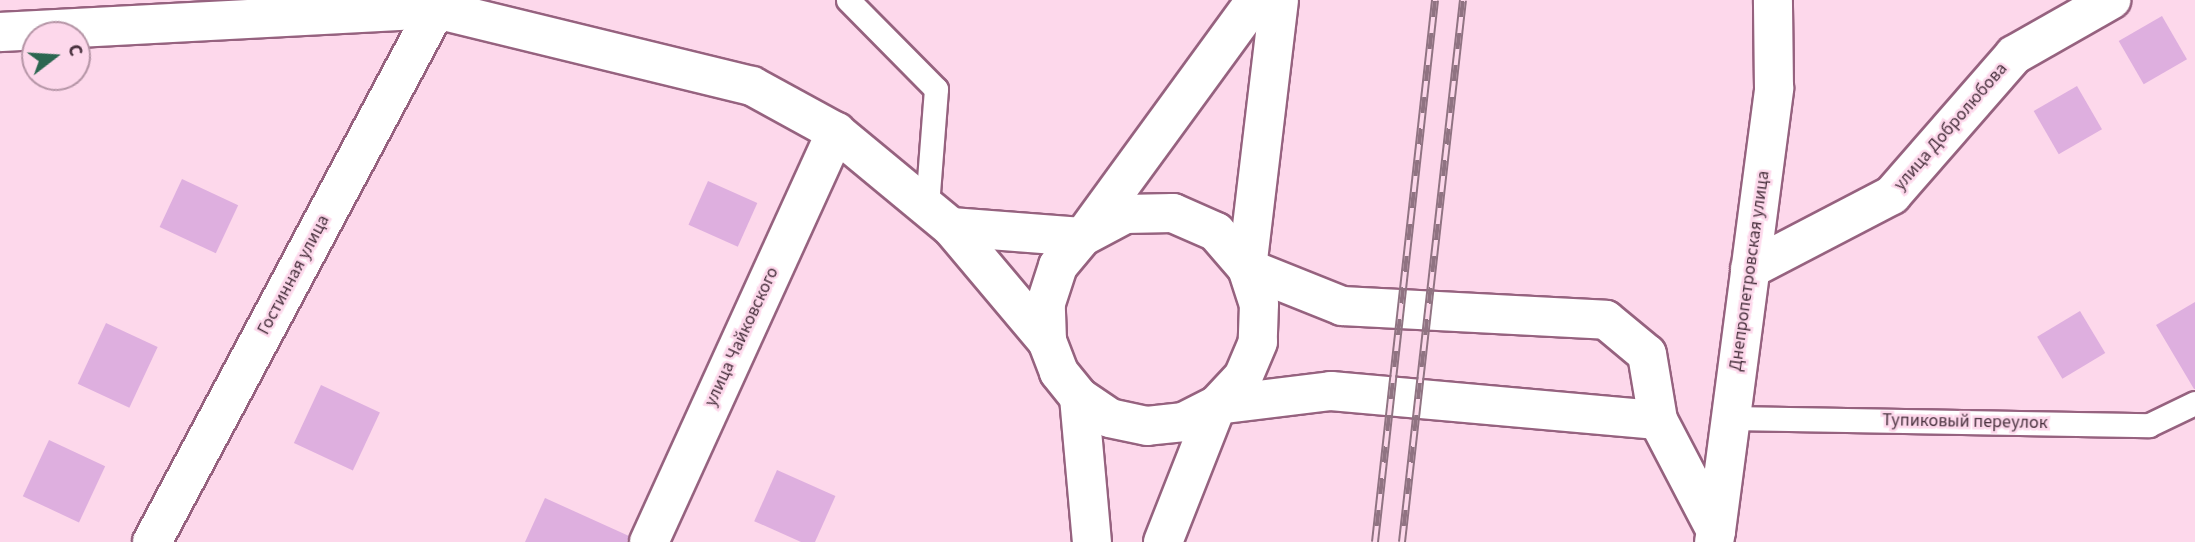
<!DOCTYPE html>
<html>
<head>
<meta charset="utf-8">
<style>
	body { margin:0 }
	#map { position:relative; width:2195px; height:542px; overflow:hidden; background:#fdd8eb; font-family:"Source Sans 3",sans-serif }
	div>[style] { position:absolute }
	.building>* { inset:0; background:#deafdf; transform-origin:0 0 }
	.roads { filter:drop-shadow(2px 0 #96627f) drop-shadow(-2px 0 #96627f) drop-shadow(0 2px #96627f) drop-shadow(0 -2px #96627f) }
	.service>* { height:23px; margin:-11.5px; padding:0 11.5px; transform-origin:11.5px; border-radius:11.5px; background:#fff }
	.minor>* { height:38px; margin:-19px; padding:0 19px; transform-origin:19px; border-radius:19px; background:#fff }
	.tertiary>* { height:38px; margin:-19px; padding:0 19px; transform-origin:19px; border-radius:19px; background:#fff }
	.secondary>* { height:38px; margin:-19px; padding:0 19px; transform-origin:19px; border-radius:19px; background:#fff }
	.rail>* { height:8px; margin-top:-4px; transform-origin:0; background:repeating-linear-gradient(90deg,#fdd8eb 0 16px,#907382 0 32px); box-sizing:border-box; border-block:2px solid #907382 }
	span { translate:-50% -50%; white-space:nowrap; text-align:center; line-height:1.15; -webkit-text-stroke:5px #fdd8eb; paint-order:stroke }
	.street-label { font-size:18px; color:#49313e }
	.north { position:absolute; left:21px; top:21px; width:70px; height:70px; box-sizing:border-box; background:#fdd8eb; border:2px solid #b595a6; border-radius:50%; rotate:73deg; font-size:19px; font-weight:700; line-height:28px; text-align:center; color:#49313e }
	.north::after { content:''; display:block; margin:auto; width:24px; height:32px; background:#2b6650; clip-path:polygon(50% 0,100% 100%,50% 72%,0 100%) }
</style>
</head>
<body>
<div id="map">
	<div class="building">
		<i style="left:2162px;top:16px;width:50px;height:50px;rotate:60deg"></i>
		<i style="left:2077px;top:86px;width:50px;height:50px;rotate:60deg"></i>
		<i style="left:182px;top:179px;width:62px;height:53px;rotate:25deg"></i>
		<i style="left:708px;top:181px;width:54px;height:48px;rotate:24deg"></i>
		<i style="clip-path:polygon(2195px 302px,2195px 389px,2194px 389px,2156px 325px)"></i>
		<i style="left:2080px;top:311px;width:49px;height:50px;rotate:59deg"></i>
		<i style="left:106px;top:323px;width:57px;height:67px;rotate:25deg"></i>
		<i style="left:321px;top:385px;width:65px;height:64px;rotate:25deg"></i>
		<i style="left:49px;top:440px;width:62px;height:62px;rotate:25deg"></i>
		<i style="left:777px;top:470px;width:64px;height:56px;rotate:24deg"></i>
		<i style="clip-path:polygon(545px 498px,629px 536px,627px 542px,525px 542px)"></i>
	</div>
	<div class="roads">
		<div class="service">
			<i style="left:848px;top:0;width:125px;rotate:45.3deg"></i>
			<i style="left:936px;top:89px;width:118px;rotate:94.4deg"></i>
			<i style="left:1731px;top:418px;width:418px;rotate:1deg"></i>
			<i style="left:2149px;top:425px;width:51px;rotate:-25.6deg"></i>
		</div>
		<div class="minor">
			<i style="left:0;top:32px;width:437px;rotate:-3deg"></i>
			<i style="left:436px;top:9px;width:325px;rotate:13.7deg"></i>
			<i style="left:752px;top:86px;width:96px;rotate:28.7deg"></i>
			<i style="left:836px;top:132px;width:149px;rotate:39.6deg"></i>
			<i style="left:951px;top:227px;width:149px;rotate:49.9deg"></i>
			<i style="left:951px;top:227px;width:131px;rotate:4.4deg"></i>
			<i style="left:1750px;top:269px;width:160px;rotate:-27.5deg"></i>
			<i style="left:1892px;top:195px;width:186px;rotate:-48.9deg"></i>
			<i style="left:2014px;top:55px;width:112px;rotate:-29.6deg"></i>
			<i style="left:152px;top:542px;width:604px;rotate:-61.95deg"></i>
			<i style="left:649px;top:542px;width:451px;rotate:-65.5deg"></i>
		</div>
		<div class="tertiary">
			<i style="left:1716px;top:531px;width:447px;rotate:-82.5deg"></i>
			<i style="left:1774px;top:88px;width:88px;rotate:-90.7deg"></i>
		</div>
		<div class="secondary">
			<i style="left:1279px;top:0;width:270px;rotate:96.8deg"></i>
			<i style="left:1247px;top:268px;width:38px;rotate:72deg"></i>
			<i style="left:1259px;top:304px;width:38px;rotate:92deg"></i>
			<i style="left:1258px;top:342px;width:38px;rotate:113deg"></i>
			<i style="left:1243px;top:377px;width:38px;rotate:133deg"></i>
			<i style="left:1217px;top:405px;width:37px;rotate:153deg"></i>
			<i style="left:1184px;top:422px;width:37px;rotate:174deg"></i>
			<i style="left:1147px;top:426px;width:38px;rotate:-168deg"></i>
			<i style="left:1110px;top:418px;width:37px;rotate:-146deg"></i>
			<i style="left:1079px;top:397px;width:32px;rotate:-129deg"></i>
			<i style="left:1059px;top:372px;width:33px;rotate:-111deg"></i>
			<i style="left:1047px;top:341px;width:38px;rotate:-92deg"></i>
			<i style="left:1046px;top:303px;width:39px;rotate:-72deg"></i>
			<i style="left:1058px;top:266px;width:38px;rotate:-50deg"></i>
			<i style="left:1082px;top:237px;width:49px;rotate:-28.1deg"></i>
			<i style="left:1125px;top:214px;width:48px;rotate:-1.2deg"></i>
			<i style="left:1173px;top:213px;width:47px;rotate:23.8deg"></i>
			<i style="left:1216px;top:232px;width:48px;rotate:49.3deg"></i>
			<i style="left:1247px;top:268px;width:102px;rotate:21.8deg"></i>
			<i style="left:1342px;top:306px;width:264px;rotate:3deg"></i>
			<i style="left:1606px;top:320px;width:53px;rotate:39.7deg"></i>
			<i style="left:1647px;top:354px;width:67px;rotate:80.5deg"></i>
			<i style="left:1658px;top:420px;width:125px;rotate:62.4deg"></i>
			<i style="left:1716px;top:531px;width:11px;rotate:100deg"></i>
			<i style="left:1088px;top:230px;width:285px;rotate:-53.9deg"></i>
			<i style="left:1079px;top:397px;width:146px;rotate:84.9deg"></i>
			<i style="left:1163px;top:542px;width:147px;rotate:-68.5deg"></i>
			<i style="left:1217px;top:405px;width:115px;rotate:-7deg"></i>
			<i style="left:1331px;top:391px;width:328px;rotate:5.1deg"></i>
		</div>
	</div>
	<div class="rail">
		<i style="left:1375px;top:542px;width:545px;rotate:-83.68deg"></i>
		<i style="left:1402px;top:542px;width:545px;rotate:-83.58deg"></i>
	</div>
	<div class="street-label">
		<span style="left:1951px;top:127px;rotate:-49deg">улица Добролюбова</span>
		<span style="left:1750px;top:271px;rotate:-82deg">Днепропетровская улица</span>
		<span style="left:294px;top:275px;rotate:-62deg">Гостинная улица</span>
		<span style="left:742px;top:337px;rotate:-65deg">улица Чайковского</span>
		<span style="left:1965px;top:422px;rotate:1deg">Тупиковый переулок</span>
	</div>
	<div class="north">С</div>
</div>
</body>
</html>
